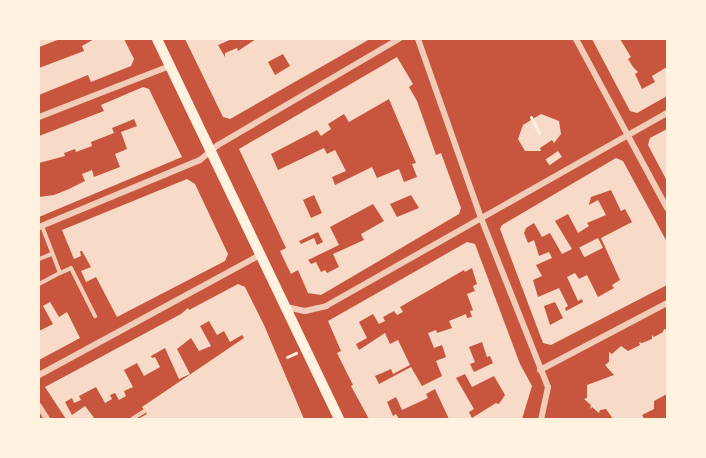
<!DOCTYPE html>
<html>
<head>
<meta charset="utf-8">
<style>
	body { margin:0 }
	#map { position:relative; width:706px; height:458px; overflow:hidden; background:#c8553d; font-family:"Source Serif 4",serif }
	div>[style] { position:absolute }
	.building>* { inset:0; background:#f7dbc8; transform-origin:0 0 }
	.path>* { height:3px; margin:-1.5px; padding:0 1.5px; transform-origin:1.5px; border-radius:1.5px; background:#fff3e0 }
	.service>* { height:4px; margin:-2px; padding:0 2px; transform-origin:2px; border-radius:2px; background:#f1ccb7 }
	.minor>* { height:6px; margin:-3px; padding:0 3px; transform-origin:3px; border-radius:3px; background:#f1ccb7 }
	.secondary>* { height:10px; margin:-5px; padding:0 5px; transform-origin:5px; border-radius:5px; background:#fff3e0 }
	span { translate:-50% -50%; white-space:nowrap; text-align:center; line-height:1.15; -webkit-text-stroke:6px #fff3e0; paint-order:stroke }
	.frame { position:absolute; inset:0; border:40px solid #fff3e0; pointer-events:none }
</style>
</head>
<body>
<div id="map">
	<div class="building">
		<i style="clip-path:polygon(39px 39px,60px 39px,39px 47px)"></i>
		<i style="clip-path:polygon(94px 39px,124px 39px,134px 59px,131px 66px,91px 82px,88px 75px,39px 95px,39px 68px,84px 51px,82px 46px)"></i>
		<i style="clip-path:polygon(evenodd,185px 39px,232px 39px,218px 45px,225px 57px,225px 53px,237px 48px,238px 51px,256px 39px,370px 39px,230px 119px,223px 117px,185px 39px,283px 54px,290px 66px,275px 75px,268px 62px,283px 54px)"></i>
		<i style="clip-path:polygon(592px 39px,620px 39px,631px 57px,628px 59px,633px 67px,638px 72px,635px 74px,642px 89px,655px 82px,652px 76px,667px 67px,667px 96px,637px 113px,630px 111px)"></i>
		<i style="clip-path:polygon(evenodd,397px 57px,413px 84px,409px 87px,417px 101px,436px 155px,441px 153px,461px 208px,459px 214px,321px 295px,308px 293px,298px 270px,291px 274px,280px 251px,286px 248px,239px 149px,397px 57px,389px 99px,416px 163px,412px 164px,417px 177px,404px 182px,399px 169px,377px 178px,372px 167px,335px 185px,332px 177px,346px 171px,335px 150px,327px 154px,324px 148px,278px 170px,271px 154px,317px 130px,321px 136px,331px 129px,328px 124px,344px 114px,349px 122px,389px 99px,397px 57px,314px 195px,322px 213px,311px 218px,303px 200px,314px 195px,397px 57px,411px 195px,419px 208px,397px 217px,390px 204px,411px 195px,397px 57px,373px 204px,384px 221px,361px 234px,364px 240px,333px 254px,339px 267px,327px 273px,325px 270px,321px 272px,316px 262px,311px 264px,308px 260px,339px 245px,330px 227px,373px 204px,397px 57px,318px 232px,323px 242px,317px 245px,314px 238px,301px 244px,299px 241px,318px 232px)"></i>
		<i style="clip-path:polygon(143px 87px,149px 89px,182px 157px,39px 217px,39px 197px,54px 195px,69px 189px,85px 181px,82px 174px,92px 170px,94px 177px,120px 167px,115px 154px,127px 149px,121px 132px,137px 126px,134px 119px,112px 128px,114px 133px,91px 142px,92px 146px,76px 152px,75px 149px,64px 153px,65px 156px,39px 163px,39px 136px,104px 111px,101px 105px)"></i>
		<i style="clip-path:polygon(541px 114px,559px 121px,561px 134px,554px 143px,552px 140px,540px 148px,541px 151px,525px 151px,518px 139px,523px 125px)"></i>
		<i style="clip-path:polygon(667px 129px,667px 181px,648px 145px,650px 138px)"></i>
		<i style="left:558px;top:151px;width:7px;height:15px;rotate:56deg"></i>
		<i style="clip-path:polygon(evenodd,616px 158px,623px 161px,667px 242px,667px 285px,551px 345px,543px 343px,500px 229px,502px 225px,616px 158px,611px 190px,621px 211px,625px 209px,632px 222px,601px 238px,620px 280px,612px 285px,614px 288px,598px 297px,587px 275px,579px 279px,575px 273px,567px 277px,578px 301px,582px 299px,583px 302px,566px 311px,565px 308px,568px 306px,559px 288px,538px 297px,533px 280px,542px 276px,536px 265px,552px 258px,549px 252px,539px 256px,534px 240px,528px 243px,524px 233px,526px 228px,534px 223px,542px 237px,550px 233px,562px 254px,572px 249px,555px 221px,568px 214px,578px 233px,589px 226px,587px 223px,606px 215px,598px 200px,589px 205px,591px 197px,611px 190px,616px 158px,555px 302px,563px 318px,550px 325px,544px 306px,555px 302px)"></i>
		<i style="clip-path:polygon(187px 179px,195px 184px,228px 254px,225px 261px,117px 317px,96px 277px,86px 282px,81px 271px,91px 267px,82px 251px,80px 251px,81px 256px,74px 259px,62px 230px)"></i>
		<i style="left:598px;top:238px;width:11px;height:21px;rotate:63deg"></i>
		<i style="clip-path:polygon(evenodd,467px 242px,475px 244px,520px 364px,532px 386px,522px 419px,449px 419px,435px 389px,426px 394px,428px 398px,402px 410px,396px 397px,387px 402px,393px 416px,396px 414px,399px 419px,369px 419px,351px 386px,353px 385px,337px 353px,341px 351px,328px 321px,467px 242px,472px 268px,477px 284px,473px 286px,475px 291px,467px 294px,473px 310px,470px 311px,472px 317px,467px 318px,466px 314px,449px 321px,452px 328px,437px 333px,436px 330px,428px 333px,434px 348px,442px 345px,446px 357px,436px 361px,442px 376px,422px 386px,411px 367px,379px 384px,375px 376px,391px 369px,393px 374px,410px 365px,398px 340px,390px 344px,385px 333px,359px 350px,356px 344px,367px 338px,359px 322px,373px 314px,379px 324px,385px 321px,383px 317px,394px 311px,397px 315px,403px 312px,400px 307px,464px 270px,465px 272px,472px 268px,467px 242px,482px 342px,487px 357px,490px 356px,493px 363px,474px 372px,470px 364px,475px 362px,469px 347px,482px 342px,467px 242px,465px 374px,472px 387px,494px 376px,505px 395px,499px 404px,496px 403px,472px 418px,469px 412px,474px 409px,456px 378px,465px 374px)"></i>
		<i style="clip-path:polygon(238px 284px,245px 287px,264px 325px,304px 419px,138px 419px,147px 414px,142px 407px,244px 338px,242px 335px,230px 342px,224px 331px,217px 335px,209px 321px,200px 326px,211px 346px,199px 351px,191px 338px,177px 349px,190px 374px,179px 379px,165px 348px,151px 356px,152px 358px,155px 357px,160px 367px,144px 376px,137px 363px,124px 370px,133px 387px,124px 391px,126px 396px,119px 400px,115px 393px,110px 395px,112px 399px,105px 403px,96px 387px,79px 396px,81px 400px,74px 403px,72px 398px,65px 402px,72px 415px,85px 406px,95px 419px,66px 419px,45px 387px,181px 314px,188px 308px,189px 310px)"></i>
		<i style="clip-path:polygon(50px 302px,59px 317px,67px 312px,80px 338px,39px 360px,39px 331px,53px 324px,43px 306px)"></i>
		<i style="clip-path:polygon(664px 329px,667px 330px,667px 394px,654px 401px,654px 409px,642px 415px,644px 419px,613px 419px,606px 409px,600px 410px,599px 413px,592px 407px,590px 409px,591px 405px,584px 399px,587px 398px,587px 385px,614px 375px,605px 365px,609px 362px,609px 352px,612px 354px,621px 346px,628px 351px,640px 345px,639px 342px,642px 343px,652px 339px,652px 335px,654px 337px,663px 332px)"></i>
	</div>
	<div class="path">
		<i style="left:531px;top:117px;width:18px;rotate:63deg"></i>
		<i style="left:287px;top:357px;width:10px;rotate:-24deg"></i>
	</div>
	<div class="service">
		<i style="left:42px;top:226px;width:50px;rotate:69deg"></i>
		<i style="left:60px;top:273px;width:12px;rotate:-24deg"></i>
		<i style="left:71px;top:268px;width:54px;rotate:63.4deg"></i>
		<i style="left:39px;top:259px;width:14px;rotate:-21deg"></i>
		<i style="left:39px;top:284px;width:24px;rotate:-28deg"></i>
		<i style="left:132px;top:419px;width:15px;rotate:-32deg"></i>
	</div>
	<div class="minor">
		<i style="left:418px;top:39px;width:190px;rotate:70.6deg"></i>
		<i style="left:481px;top:218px;width:182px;rotate:68.4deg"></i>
		<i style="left:548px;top:387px;width:33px;rotate:102deg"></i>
		<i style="left:576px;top:39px;width:192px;rotate:61.7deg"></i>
		<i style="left:39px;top:117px;width:141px;rotate:-21.3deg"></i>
		<i style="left:39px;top:227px;width:174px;rotate:-22.6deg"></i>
		<i style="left:200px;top:160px;width:23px;rotate:-40deg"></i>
		<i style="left:218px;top:145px;width:210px;rotate:-30.4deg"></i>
		<i style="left:286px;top:307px;width:19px;rotate:12deg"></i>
		<i style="left:305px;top:311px;width:22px;rotate:-13deg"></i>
		<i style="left:326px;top:306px;width:392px;rotate:-29.5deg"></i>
		<i style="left:540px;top:370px;width:144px;rotate:-27.8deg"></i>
		<i style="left:39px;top:375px;width:251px;rotate:-28.5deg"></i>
		<i style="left:39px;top:406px;width:15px;rotate:58deg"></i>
	</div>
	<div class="secondary">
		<i style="left:157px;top:39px;width:421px;rotate:64.4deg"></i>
	</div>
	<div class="frame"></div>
</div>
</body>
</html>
